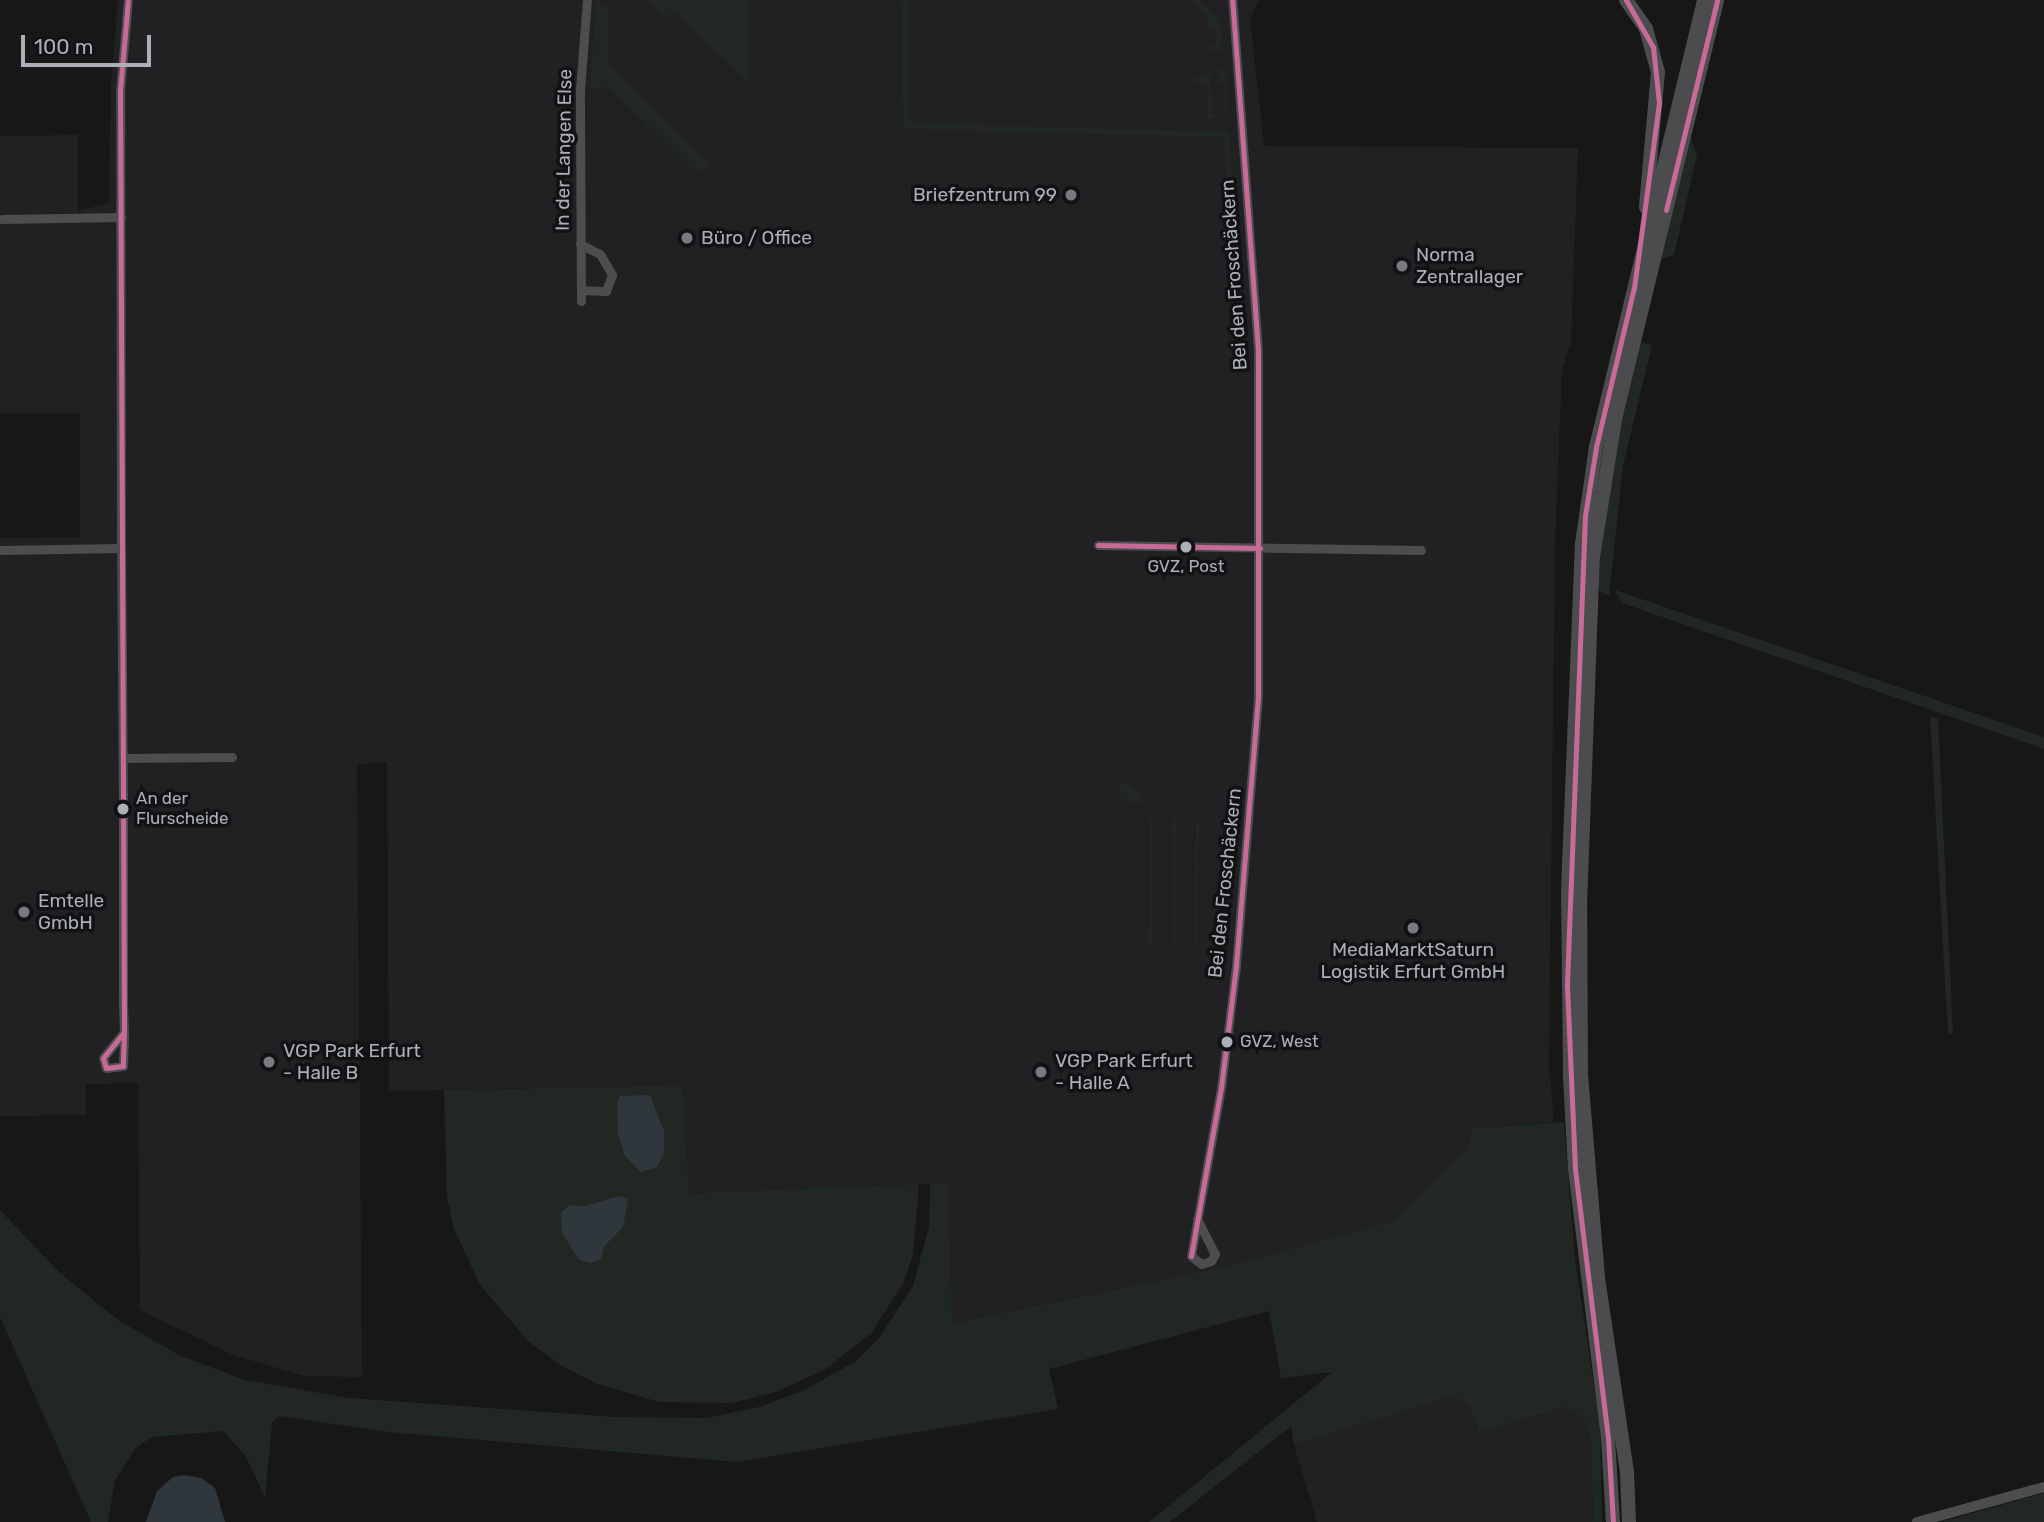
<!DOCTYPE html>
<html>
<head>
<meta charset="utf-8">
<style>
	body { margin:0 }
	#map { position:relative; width:2044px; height:1522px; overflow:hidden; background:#171718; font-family:Rubik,sans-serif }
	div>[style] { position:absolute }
	.built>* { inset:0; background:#212123 }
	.green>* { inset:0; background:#212722 }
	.water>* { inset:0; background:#30373c }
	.minor>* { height:9px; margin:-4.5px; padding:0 4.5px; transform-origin:4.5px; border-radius:4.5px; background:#4d4d50 }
	.tertiary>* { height:10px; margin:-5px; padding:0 5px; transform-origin:5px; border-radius:5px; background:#4d4d50 }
	.trunk>* { height:14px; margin:-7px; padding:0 7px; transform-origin:7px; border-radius:7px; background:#4c4c4e }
	.bus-1>* { height:5px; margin:-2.5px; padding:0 2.5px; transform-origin:2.5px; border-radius:2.5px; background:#c86a96 }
	.dots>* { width:19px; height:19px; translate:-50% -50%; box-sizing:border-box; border:4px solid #121214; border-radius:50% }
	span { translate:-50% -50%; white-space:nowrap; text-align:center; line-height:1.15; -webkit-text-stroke:7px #121214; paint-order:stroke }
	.bus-label { font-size:17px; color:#abafb7 }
	.left { translate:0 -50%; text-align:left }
	.street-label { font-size:19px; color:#abafb7 }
	.poi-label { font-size:19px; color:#abafb7 }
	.right { translate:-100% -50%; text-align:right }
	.scale { position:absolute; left:21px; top:35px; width:130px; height:32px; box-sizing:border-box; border:4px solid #abafb7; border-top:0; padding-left:9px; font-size:21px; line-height:24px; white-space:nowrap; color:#abafb7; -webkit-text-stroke:5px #121214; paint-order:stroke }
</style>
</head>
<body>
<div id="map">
	<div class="built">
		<i style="clip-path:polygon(118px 0,1259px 0,1250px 19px,1264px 146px,1578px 148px,1571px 342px,1562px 369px,1555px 542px,1549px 1066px,1554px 1122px,1474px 1128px,1468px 1148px,1392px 1221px,1223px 1267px,951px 1323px,947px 1183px,688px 1193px,681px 1085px,389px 1091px,387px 762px,357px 764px,362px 1377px,304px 1376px,233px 1355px,140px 1310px,138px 1083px,86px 1084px,86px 1115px,0 1116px,0 538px,80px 537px,80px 417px,79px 413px,0 413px,0 136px,78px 135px,78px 211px,109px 203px,111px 84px)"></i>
		<i style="clip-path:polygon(1454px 1396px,1470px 1406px,1478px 1433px,1568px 1407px,1583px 1418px,1591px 1438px,1593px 1522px,1317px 1522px,1294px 1445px)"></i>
	</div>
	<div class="green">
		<i style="clip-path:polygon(596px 0,608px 8px,609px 66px,709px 164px,707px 170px,693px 169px,606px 85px,601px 91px,590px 87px)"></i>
		<i style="clip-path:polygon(647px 0,747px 0,749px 83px,677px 13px,664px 16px)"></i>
		<i style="clip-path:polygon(901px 0,909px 0,909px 120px,914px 123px,1229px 132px,1240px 269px,1234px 270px,1223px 137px,903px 129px)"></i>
		<i style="clip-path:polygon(1190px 0,1198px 0,1219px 20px,1224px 50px,1210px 51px,1209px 46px,1216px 45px,1215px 27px,1208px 27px,1207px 15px)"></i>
		<i style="clip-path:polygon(1225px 68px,1228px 115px,1207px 119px,1207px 84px,1189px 82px,1209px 71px,1213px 115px,1225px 114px,1224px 82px,1217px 82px,1220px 69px)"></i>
		<i style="clip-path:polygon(1690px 136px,1697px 155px,1674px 255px,1660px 260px)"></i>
		<i style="clip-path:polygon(1640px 342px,1652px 345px,1623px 466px,1609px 596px,1598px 590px,1599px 562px,1615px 449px)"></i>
		<i style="clip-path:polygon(1615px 590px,2044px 737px,2044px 749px,1622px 603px)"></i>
		<i style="clip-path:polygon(1930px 716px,1938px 719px,1953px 1034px,1948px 1034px)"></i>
		<i style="clip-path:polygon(1123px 783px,1133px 785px,1144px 804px,1122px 801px,1118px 788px)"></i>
		<i style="clip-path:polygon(1150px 818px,1152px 818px,1152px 947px,1149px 947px)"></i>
		<i style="clip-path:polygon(1173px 818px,1176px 818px,1175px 947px,1173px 947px)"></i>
		<i style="clip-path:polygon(1196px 818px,1199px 818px,1198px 948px,1196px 948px)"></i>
		<i style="clip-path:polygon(evenodd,682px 1085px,689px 1193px,919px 1184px,913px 1254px,904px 1282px,872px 1332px,826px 1369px,776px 1392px,732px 1403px,659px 1402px,598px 1384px,562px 1366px,529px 1342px,480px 1285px,454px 1229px,447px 1197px,444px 1090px,682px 1085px,619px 1196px,614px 1237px,604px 1247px,563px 1228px,561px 1214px,570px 1205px,585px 1206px,619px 1196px)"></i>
		<i style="clip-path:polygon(1564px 1122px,1575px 1260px,1600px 1424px,1602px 1522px,1593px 1522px,1591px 1438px,1583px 1418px,1567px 1407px,1478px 1433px,1470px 1406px,1454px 1396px,1294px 1445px,1291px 1426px,1170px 1522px,1149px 1522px,1332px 1372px,1281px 1378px,1269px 1311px,1049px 1369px,1058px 1409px,737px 1462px,389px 1432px,278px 1416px,272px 1423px,265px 1497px,245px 1455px,223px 1431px,151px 1437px,135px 1449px,115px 1480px,108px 1522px,91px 1522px,0 1317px,0 1210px,59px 1272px,118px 1320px,181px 1356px,245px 1380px,349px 1398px,615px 1417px,706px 1418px,759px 1407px,805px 1390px,856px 1361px,879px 1338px,913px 1286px,929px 1227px,930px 1184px,948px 1183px,952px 1323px,1223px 1267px,1392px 1221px,1468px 1148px,1473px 1128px)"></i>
		<i style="clip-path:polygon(2044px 1493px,2044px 1522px,1940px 1522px,1981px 1511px)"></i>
	</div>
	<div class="water">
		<i style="clip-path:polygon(650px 1095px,664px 1131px,664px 1153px,657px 1167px,641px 1172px,625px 1156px,618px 1135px,617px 1103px,620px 1096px)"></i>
		<i style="clip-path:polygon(619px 1196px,628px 1199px,623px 1227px,604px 1247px,601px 1259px,590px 1263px,578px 1259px,562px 1232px,561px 1213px,570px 1205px,585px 1206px)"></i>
		<i style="clip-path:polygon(184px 1475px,201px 1478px,215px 1488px,225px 1522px,146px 1522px,157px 1491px,173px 1477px)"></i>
	</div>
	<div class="minor">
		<i style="left:2px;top:219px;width:119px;rotate:-1deg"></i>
		<i style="left:580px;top:244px;width:22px;rotate:27deg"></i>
		<i style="left:600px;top:254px;width:24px;rotate:60deg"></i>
		<i style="left:612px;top:275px;width:17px;rotate:111deg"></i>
		<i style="left:606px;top:291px;width:25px;rotate:-178deg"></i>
		<i style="left:581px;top:301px;width:211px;rotate:-90.3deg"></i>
		<i style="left:580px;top:90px;width:90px;rotate:-85.6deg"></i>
		<i style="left:1098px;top:545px;width:323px;rotate:0.9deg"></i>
		<i style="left:0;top:550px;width:121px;rotate:-0.9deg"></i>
		<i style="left:123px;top:758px;width:109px;rotate:-0.5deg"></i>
		<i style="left:124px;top:1032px;width:33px;rotate:129deg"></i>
		<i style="left:103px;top:1058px;width:10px;rotate:73deg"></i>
		<i style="left:106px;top:1068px;width:17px;rotate:-7deg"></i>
		<i style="left:123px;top:1066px;width:34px;rotate:-88deg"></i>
		<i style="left:124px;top:1032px;width:35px;rotate:-92deg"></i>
		<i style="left:123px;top:997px;width:187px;rotate:-90deg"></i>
		<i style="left:123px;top:810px;width:262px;rotate:-90.4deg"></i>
		<i style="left:121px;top:548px;width:457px;rotate:-90.1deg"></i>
		<i style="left:120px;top:91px;width:91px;rotate:-85deg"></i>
		<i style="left:1197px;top:1219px;width:39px;rotate:63deg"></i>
		<i style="left:1215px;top:1254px;width:8px;rotate:120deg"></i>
		<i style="left:1211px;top:1261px;width:10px;rotate:163deg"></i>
		<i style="left:1201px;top:1264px;width:13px;rotate:-141deg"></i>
		<i style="left:1191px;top:1256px;width:171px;rotate:-79.9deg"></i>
		<i style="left:1221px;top:1088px;width:124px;rotate:-83deg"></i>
		<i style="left:1236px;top:965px;width:269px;rotate:-85.3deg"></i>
		<i style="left:1258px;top:697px;width:347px;rotate:-90deg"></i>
		<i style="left:1258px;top:350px;width:351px;rotate:-94.2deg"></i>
	</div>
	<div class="tertiary">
		<i style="left:1917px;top:1522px;width:132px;rotate:-15.4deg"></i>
	</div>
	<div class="trunk">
		<i style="left:1626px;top:0;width:35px;rotate:55deg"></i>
		<i style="left:1646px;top:29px;width:45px;rotate:74.4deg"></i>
		<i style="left:1658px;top:72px;width:136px;rotate:95.1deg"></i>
		<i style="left:1613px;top:1522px;width:84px;rotate:-93.4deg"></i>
		<i style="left:1608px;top:1438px;width:271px;rotate:-97deg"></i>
		<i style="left:1575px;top:1169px;width:93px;rotate:-93.1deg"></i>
		<i style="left:1570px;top:1076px;width:185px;rotate:-90.6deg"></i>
		<i style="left:1568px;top:891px;width:347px;rotate:-87.7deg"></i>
		<i style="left:1582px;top:544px;width:98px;rotate:-81.8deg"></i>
		<i style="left:1596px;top:447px;width:460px;rotate:-76.4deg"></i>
		<i style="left:1629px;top:1522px;width:50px;rotate:-92.3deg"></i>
		<i style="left:1627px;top:1472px;width:197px;rotate:-98.5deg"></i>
		<i style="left:1598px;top:1277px;width:205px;rotate:-94.8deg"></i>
		<i style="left:1581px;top:1073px;width:167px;rotate:-90.3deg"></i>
		<i style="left:1580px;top:906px;width:349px;rotate:-87.9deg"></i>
		<i style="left:1593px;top:557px;width:140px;rotate:-80.9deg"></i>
		<i style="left:1615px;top:419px;width:431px;rotate:-76.3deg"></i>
	</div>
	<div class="bus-1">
		<i style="left:1666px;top:210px;width:216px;rotate:-76.3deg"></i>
		<i style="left:1098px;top:545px;width:162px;rotate:1.1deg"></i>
		<i style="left:124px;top:1032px;width:34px;rotate:92deg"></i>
		<i style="left:123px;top:1066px;width:17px;rotate:173deg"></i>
		<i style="left:106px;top:1068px;width:10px;rotate:-107deg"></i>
		<i style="left:103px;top:1058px;width:33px;rotate:-51deg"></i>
		<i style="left:124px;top:1032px;width:941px;rotate:-90.24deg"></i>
		<i style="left:120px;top:91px;width:91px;rotate:-85deg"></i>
		<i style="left:1191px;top:1256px;width:171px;rotate:-79.9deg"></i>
		<i style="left:1221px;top:1088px;width:124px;rotate:-83deg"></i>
		<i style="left:1236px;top:965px;width:269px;rotate:-85.3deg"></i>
		<i style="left:1258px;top:697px;width:347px;rotate:-90deg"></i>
		<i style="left:1258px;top:350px;width:351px;rotate:-94.2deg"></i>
		<i style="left:1613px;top:1522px;width:84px;rotate:-93.4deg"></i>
		<i style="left:1608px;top:1438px;width:271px;rotate:-97deg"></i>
		<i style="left:1575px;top:1169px;width:185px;rotate:-92.5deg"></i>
		<i style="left:1567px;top:984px;width:468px;rotate:-87.8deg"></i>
		<i style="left:1585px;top:516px;width:70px;rotate:-80.9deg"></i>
		<i style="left:1596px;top:447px;width:163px;rotate:-76.6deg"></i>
		<i style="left:1634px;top:288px;width:187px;rotate:-82.3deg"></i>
		<i style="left:1659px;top:103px;width:56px;rotate:-96.1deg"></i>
		<i style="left:1653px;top:47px;width:54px;rotate:-119.9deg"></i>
	</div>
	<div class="dots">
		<i style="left:1071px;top:195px;background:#777a7f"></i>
		<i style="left:687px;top:238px;background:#777a7f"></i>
		<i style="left:1402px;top:266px;background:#777a7f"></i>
		<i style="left:1186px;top:547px;background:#abafb7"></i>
		<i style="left:123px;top:809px;background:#abafb7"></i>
		<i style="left:24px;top:912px;background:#777a7f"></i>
		<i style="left:1413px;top:928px;background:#777a7f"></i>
		<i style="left:1227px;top:1042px;background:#abafb7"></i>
		<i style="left:269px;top:1062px;background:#777a7f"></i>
		<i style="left:1041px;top:1072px;background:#777a7f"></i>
	</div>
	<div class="bus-label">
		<span style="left:1186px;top:567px">GVZ, Post</span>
		<span class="left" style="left:136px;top:809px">An der<br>Flurscheide</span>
		<span class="left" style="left:1240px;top:1042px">GVZ, West</span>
	</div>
	<div class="street-label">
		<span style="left:564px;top:150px;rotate:-89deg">In der Langen Else</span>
		<span style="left:1234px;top:275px;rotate:-94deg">Bei den Froschäckern</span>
		<span style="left:1225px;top:883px;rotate:-84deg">Bei den Froschäckern</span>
	</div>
	<div class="poi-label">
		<span class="right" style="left:1057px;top:195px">Briefzentrum 99</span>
		<span class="left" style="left:701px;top:238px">Büro / Office</span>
		<span class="left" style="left:1416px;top:266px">Norma<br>Zentrallager</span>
		<span class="left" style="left:38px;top:912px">Emtelle<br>GmbH</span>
		<span style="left:1413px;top:961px">MediaMarktSaturn<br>Logistik Erfurt GmbH</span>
		<span class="left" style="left:283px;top:1062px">VGP Park Erfurt<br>- Halle B</span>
		<span class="left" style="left:1055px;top:1072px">VGP Park Erfurt<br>- Halle A</span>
	</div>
	<div class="scale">100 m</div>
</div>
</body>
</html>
